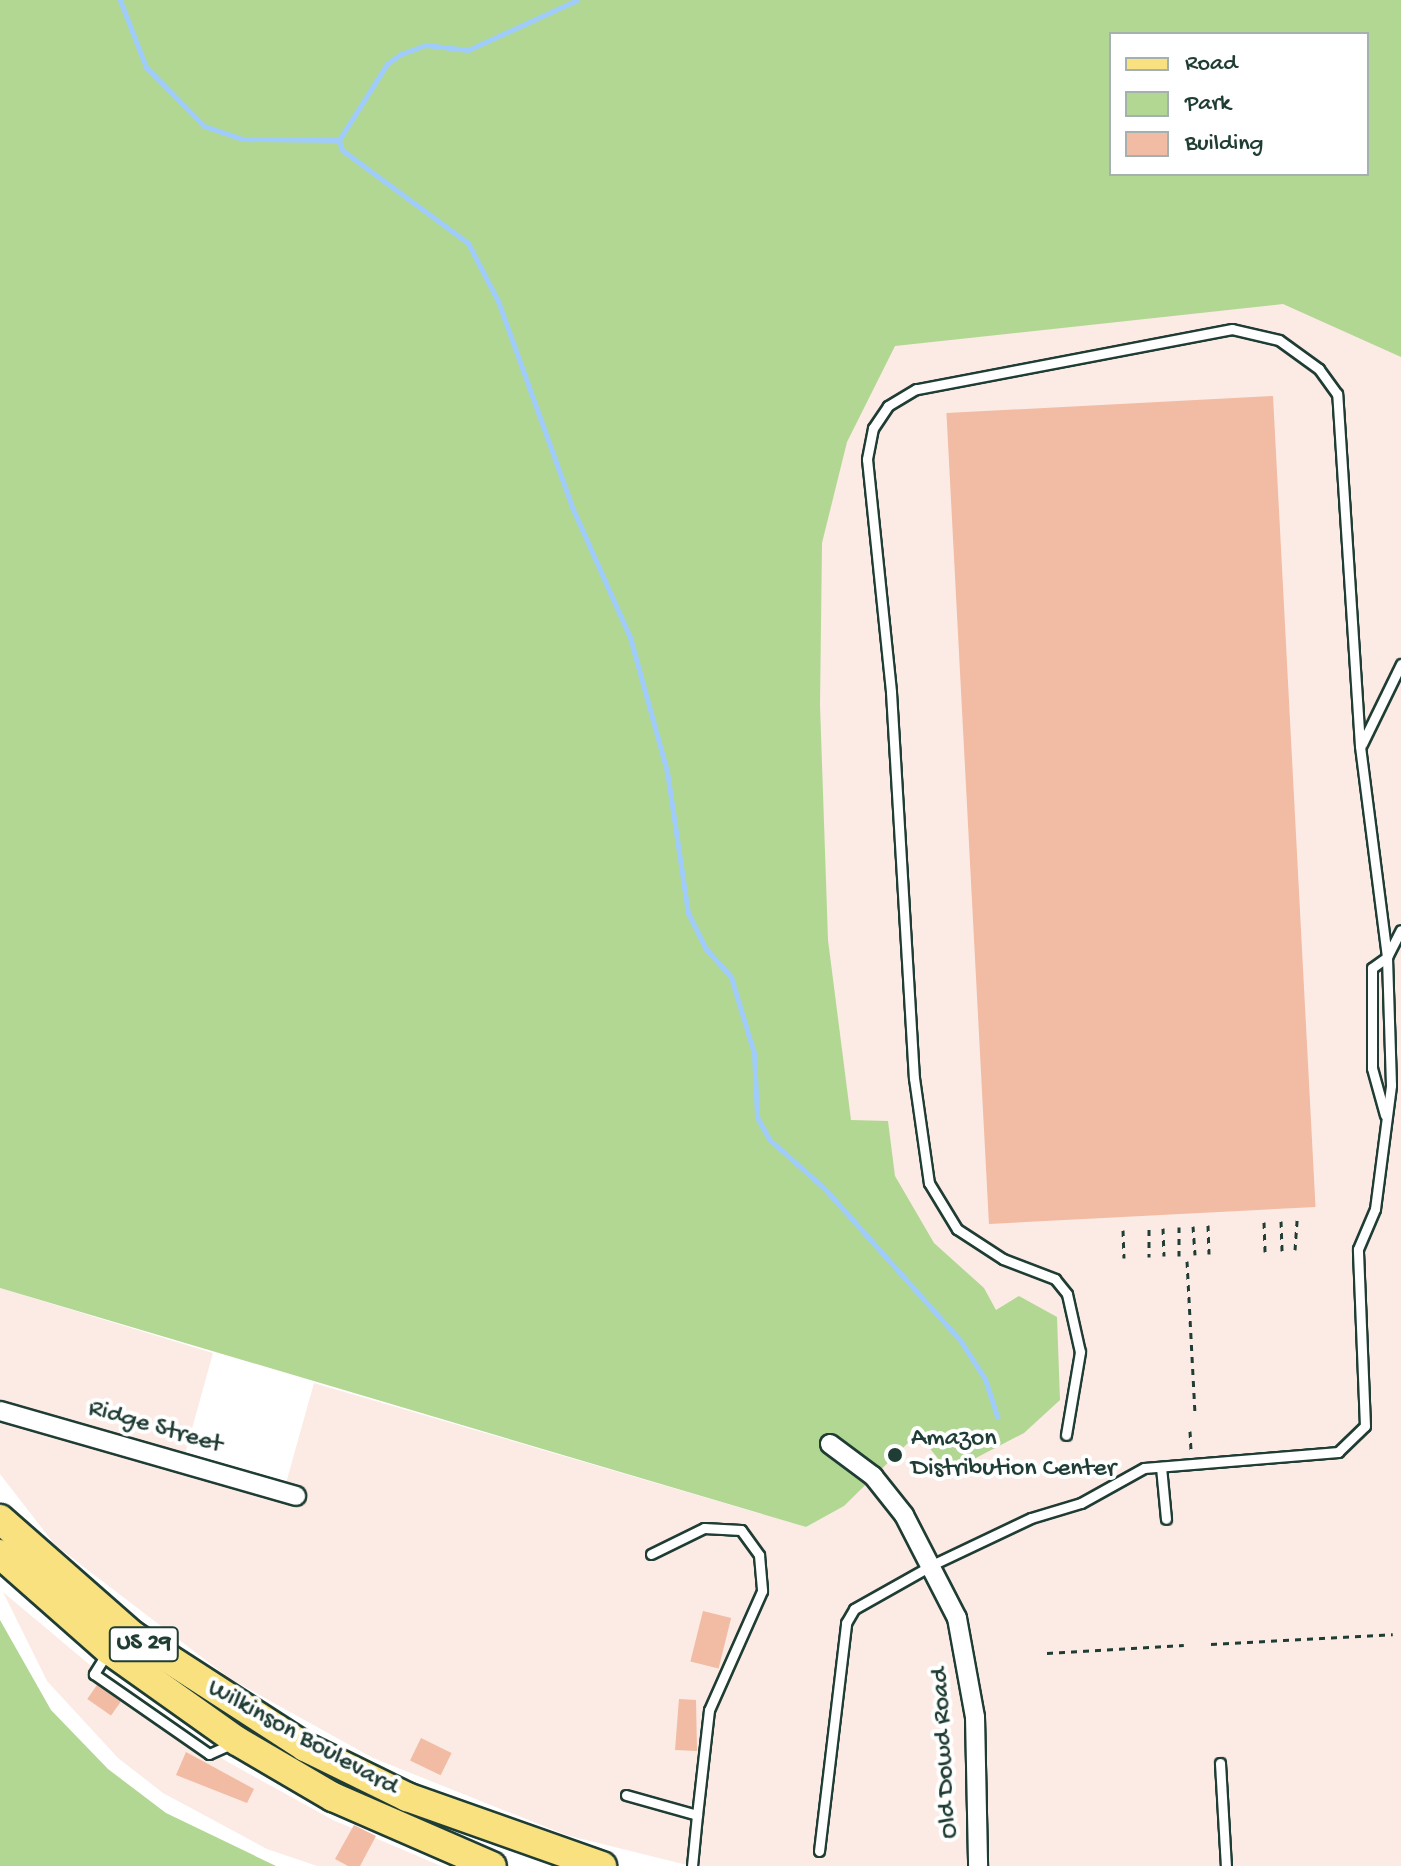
<!DOCTYPE html>
<html>
<head>
<meta charset="utf-8">
<style>
	body { margin:0 }
	#map { position:relative; width:1401px; height:1866px; overflow:hidden; background:#fff; font-family:"Gochi Hand",sans-serif }
	div>[style] { position:absolute }
	.built>* { inset:0; background:#fbebe4 }
	.green>* { inset:0; background:#b1d793 }
	.stream>* { height:5px; margin:-2.5px; padding:0 2.5px; transform-origin:2.5px; border-radius:2.5px; background:#9fccfa }
	.building>* { inset:0; background:#f1bba4; transform-origin:0 0 }
	.path>* { height:3px; margin-top:-1.5px; transform-origin:0; background:repeating-linear-gradient(90deg,#1f3d34 0 6px,transparent 0 12px) }
	.roads { filter:drop-shadow(2px 0 #1f3d34) drop-shadow(-2px 0 #1f3d34) drop-shadow(0 2px #1f3d34) drop-shadow(0 -2px #1f3d34) }
	.service>* { height:9px; margin:-4.5px; padding:0 4.5px; transform-origin:4.5px; border-radius:4.5px; background:#fff }
	.minor>* { height:18px; margin:-9px; padding:0 9px; transform-origin:9px; border-radius:9px; background:#fff }
	.primary>* { height:28px; margin:-14px; padding:0 14px; transform-origin:14px; border-radius:14px; background:#fae180 }
	.dots>* { width:22px; height:22px; translate:-50% -50%; box-sizing:border-box; border:4px solid #fff; border-radius:50% }
	span { translate:-50% -50%; white-space:nowrap; text-align:center; line-height:1.15; -webkit-text-stroke:8px #fff; paint-order:stroke }
	.shield-label span { padding:2px 6px; background:#fff; border:2px solid; border-radius:6px; -webkit-text-stroke-width:0 }
	.shield-label { font-size:24px; color:#1f3d34; font-weight:700 }
	.street-label { font-size:26px; color:#1f3d34 }
	.poi-label { font-size:26px; color:#1f3d34 }
	.left { translate:0 -50%; text-align:left }
	.legend { position:absolute; left:1109px; top:32px; width:260px; height:144px; box-sizing:border-box; background:#fff; border:2px solid #a5b1ae; margin:0; padding:10px 14px; list-style:none; font-size:24px; color:#1f3d34 }
	.legend li { display:flex; align-items:center; gap:16px; height:40px }
	.legend b { width:40px; border:2px solid #a5b1ae }
</style>
</head>
<body>
<div id="map">
	<div class="built">
		<i style="clip-path:polygon(1401px 294px,1401px 1866px,691px 1866px,566px 1835px,373px 1758px,229px 1678px,55px 1545px,0 1474px,0 1288px,213px 1353px,185px 1454px,286px 1483px,314px 1383px,806px 1527px,844px 1506px,961px 1388px,462px 298px)"></i>
		<i style="clip-path:polygon(3px 1592px,115px 1686px,226px 1761px,333px 1820px,441px 1866px,317px 1866px,267px 1849px,163px 1793px,118px 1758px,47px 1681px)"></i>
	</div>
	<div class="green">
		<i style="clip-path:polygon(evenodd,0 0,1401px 0,1401px 357px,1283px 304px,895px 346px,847px 442px,822px 543px,820px 705px,828px 940px,851px 1120px,888px 1121px,895px 1176px,934px 1243px,984px 1288px,996px 1310px,1019px 1296px,1057px 1317px,1060px 1400px,1024px 1433px,949px 1472px,927px 1445px,908px 1443px,844px 1506px,806px 1527px,0 1288px,0 0,1111px 34px,1367px 34px,1367px 174px,1111px 174px,1111px 34px)"></i>
		<i style="clip-path:polygon(0 1620px,51px 1710px,108px 1769px,166px 1813px,276px 1866px,0 1866px)"></i>
	</div>
	<div class="stream">
		<i style="left:120px;top:0;width:72px;rotate:68.8deg"></i>
		<i style="left:146px;top:67px;width:83px;rotate:45.5deg"></i>
		<i style="left:204px;top:126px;width:40px;rotate:18.9deg"></i>
		<i style="left:242px;top:139px;width:97px;rotate:0.6deg"></i>
		<i style="left:339px;top:140px;width:10px;rotate:73deg"></i>
		<i style="left:342px;top:150px;width:157px;rotate:36.4deg"></i>
		<i style="left:468px;top:243px;width:65px;rotate:62.7deg"></i>
		<i style="left:498px;top:301px;width:219px;rotate:70.2deg"></i>
		<i style="left:572px;top:507px;width:142px;rotate:66deg"></i>
		<i style="left:630px;top:637px;width:139px;rotate:74.6deg"></i>
		<i style="left:667px;top:771px;width:144px;rotate:81.6deg"></i>
		<i style="left:688px;top:913px;width:40px;rotate:63.4deg"></i>
		<i style="left:706px;top:949px;width:38px;rotate:48deg"></i>
		<i style="left:731px;top:977px;width:79px;rotate:73.2deg"></i>
		<i style="left:754px;top:1053px;width:64px;rotate:87.3deg"></i>
		<i style="left:757px;top:1117px;width:26px;rotate:61deg"></i>
		<i style="left:770px;top:1140px;width:74px;rotate:41.7deg"></i>
		<i style="left:825px;top:1189px;width:203px;rotate:48.2deg"></i>
		<i style="left:960px;top:1340px;width:46px;rotate:57.3deg"></i>
		<i style="left:985px;top:1379px;width:40px;rotate:72deg"></i>
		<i style="left:339px;top:140px;width:90px;rotate:-57.7deg"></i>
		<i style="left:387px;top:64px;width:17px;rotate:-36deg"></i>
		<i style="left:401px;top:54px;width:27px;rotate:-20deg"></i>
		<i style="left:426px;top:45px;width:42px;rotate:6.8deg"></i>
		<i style="left:468px;top:50px;width:120px;rotate:-24.6deg"></i>
	</div>
	<div class="building">
		<i style="left:1273px;top:396px;width:812px;height:327px;rotate:87deg"></i>
		<i style="left:703px;top:1611px;width:29px;height:52px;rotate:14deg"></i>
		<i style="left:97px;top:1685px;width:29px;height:17px;rotate:35deg"></i>
		<i style="clip-path:polygon(679px 1699px,696px 1700px,697px 1751px,675px 1750px)"></i>
		<i style="left:421px;top:1738px;width:34px;height:25px;rotate:26deg"></i>
		<i style="clip-path:polygon(186px 1752px,254px 1789px,247px 1803px,176px 1775px)"></i>
		<i style="clip-path:polygon(354px 1825px,376px 1836px,360px 1866px,348px 1866px,335px 1859px)"></i>
	</div>
	<div class="path">
		<i style="left:1281px;top:1221px;width:30px;rotate:88deg"></i>
		<i style="left:1264px;top:1222px;width:30px;rotate:88deg"></i>
		<i style="left:1208px;top:1225px;width:29px;rotate:88deg"></i>
		<i style="left:1193px;top:1226px;width:29px;rotate:86deg"></i>
		<i style="left:1179px;top:1227px;width:29px;rotate:90deg"></i>
		<i style="left:1163px;top:1228px;width:28px;rotate:88deg"></i>
		<i style="left:1149px;top:1229px;width:28px;rotate:90deg"></i>
		<i style="left:1123px;top:1230px;width:28px;rotate:88deg"></i>
		<i style="left:1295px;top:1250px;width:30px;rotate:-86deg"></i>
		<i style="left:1187px;top:1261px;width:151px;rotate:87deg"></i>
		<i style="left:1190px;top:1431px;width:21px;rotate:87deg"></i>
		<i style="left:1211px;top:1644px;width:182px;rotate:-3.1deg"></i>
		<i style="left:1047px;top:1653px;width:137px;rotate:-3.3deg"></i>
	</div>
	<div class="roads">
		<div class="service">
			<i style="left:1362px;top:744px;width:89px;rotate:-64deg"></i>
			<i style="left:1385px;top:1115px;width:49px;rotate:-105.5deg"></i>
			<i style="left:1372px;top:1068px;width:100px;rotate:-90deg"></i>
			<i style="left:1372px;top:968px;width:19px;rotate:-36deg"></i>
			<i style="left:1387px;top:957px;width:30px;rotate:-63deg"></i>
			<i style="left:1161px;top:1467px;width:52px;rotate:84.5deg"></i>
			<i style="left:651px;top:1554px;width:59px;rotate:-26.1deg"></i>
			<i style="left:704px;top:1528px;width:37px;rotate:3deg"></i>
			<i style="left:741px;top:1530px;width:31px;rotate:54deg"></i>
			<i style="left:759px;top:1555px;width:36px;rotate:85deg"></i>
			<i style="left:762px;top:1591px;width:130px;rotate:114deg"></i>
			<i style="left:709px;top:1710px;width:106px;rotate:96.5deg"></i>
			<i style="left:107px;top:1653px;width:25px;rotate:122deg"></i>
			<i style="left:94px;top:1674px;width:140px;rotate:34.8deg"></i>
			<i style="left:209px;top:1754px;width:24px;rotate:-24deg"></i>
			<i style="left:1220px;top:1763px;width:103px;rotate:86.7deg"></i>
			<i style="left:626px;top:1795px;width:74px;rotate:15.7deg"></i>
			<i style="left:697px;top:1815px;width:51px;rotate:95.6deg"></i>
			<i style="left:819px;top:1851px;width:230px;rotate:-83.2deg"></i>
			<i style="left:846px;top:1623px;width:16px;rotate:-60deg"></i>
			<i style="left:854px;top:1609px;width:92px;rotate:-29.4deg"></i>
			<i style="left:934px;top:1564px;width:107px;rotate:-25.4deg"></i>
			<i style="left:1031px;top:1518px;width:52px;rotate:-16.7deg"></i>
			<i style="left:1081px;top:1503px;width:72px;rotate:-29.1deg"></i>
			<i style="left:1144px;top:1468px;width:195px;rotate:-4.7deg"></i>
			<i style="left:1338px;top:1452px;width:37px;rotate:-44deg"></i>
			<i style="left:1365px;top:1426px;width:177px;rotate:-92.3deg"></i>
			<i style="left:1358px;top:1249px;width:43px;rotate:-67deg"></i>
			<i style="left:1375px;top:1209px;width:125px;rotate:-82.6deg"></i>
			<i style="left:1391px;top:1085px;width:128px;rotate:-91.8deg"></i>
			<i style="left:1387px;top:957px;width:213px;rotate:-97.3deg"></i>
			<i style="left:1360px;top:746px;width:353px;rotate:-93.7deg"></i>
			<i style="left:1337px;top:394px;width:31px;rotate:-126deg"></i>
			<i style="left:1319px;top:369px;width:49px;rotate:-144.1deg"></i>
			<i style="left:1279px;top:340px;width:48px;rotate:-166.8deg"></i>
			<i style="left:1232px;top:329px;width:322px;rotate:169.2deg"></i>
			<i style="left:916px;top:389px;width:33px;rotate:149deg"></i>
			<i style="left:888px;top:406px;width:27px;rotate:124deg"></i>
			<i style="left:873px;top:428px;width:32px;rotate:101deg"></i>
			<i style="left:867px;top:459px;width:234px;rotate:84.1deg"></i>
			<i style="left:891px;top:692px;width:387px;rotate:86.6deg"></i>
			<i style="left:914px;top:1078px;width:106px;rotate:81.9deg"></i>
			<i style="left:929px;top:1183px;width:54px;rotate:58.7deg"></i>
			<i style="left:957px;top:1229px;width:55px;rotate:33.1deg"></i>
			<i style="left:1003px;top:1259px;width:56px;rotate:21deg"></i>
			<i style="left:1055px;top:1279px;width:19px;rotate:51deg"></i>
			<i style="left:1067px;top:1294px;width:59px;rotate:77.4deg"></i>
			<i style="left:1080px;top:1352px;width:84px;rotate:99.6deg"></i>
		</div>
		<div class="minor">
			<i style="left:0;top:1411px;width:308px;rotate:16deg"></i>
			<i style="left:830px;top:1444px;width:54px;rotate:36.7deg"></i>
			<i style="left:873px;top:1476px;width:50px;rotate:51.5deg"></i>
			<i style="left:904px;top:1515px;width:116px;rotate:62.8deg"></i>
			<i style="left:957px;top:1618px;width:101px;rotate:79.7deg"></i>
			<i style="left:975px;top:1717px;width:149px;rotate:88.8deg"></i>
		</div>
		<div class="primary">
			<i style="left:0;top:1519px;width:176px;rotate:41.3deg"></i>
			<i style="left:132px;top:1635px;width:206px;rotate:32.9deg"></i>
			<i style="left:305px;top:1747px;width:114px;rotate:26.1deg"></i>
			<i style="left:407px;top:1797px;width:207px;rotate:19.5deg"></i>
			<i style="left:0;top:1554px;width:145px;rotate:41.4deg"></i>
			<i style="left:109px;top:1650px;width:157px;rotate:35.4deg"></i>
			<i style="left:237px;top:1741px;width:111px;rotate:30.3deg"></i>
			<i style="left:333px;top:1797px;width:173px;rotate:23.5deg"></i>
		</div>
	</div>
	<div class="dots">
		<i style="left:895px;top:1455px;background:#1f3d34"></i>
	</div>
	<div class="shield-label">
		<span style="left:144px;top:1644px">US 29</span>
	</div>
	<div class="street-label">
		<span style="left:155px;top:1428px;rotate:16deg">Ridge Street</span>
		<span style="left:302px;top:1739px;rotate:29deg">Wilkinson Boulevard</span>
		<span style="left:946px;top:1753px;rotate:-93deg">Old Dowd Road</span>
	</div>
	<div class="poi-label">
		<span class="left" style="left:911px;top:1455px">Amazon<br>Distribution Center</span>
	</div>
	<ul class="legend">
	<li><b style="height:10px;background:#fae180"></b>Road</li>
	<li><b style="height:22px;background:#b1d793"></b>Park</li>
	<li><b style="height:22px;background:#f1bba4"></b>Building</li>
	</ul>
</div>
</body>
</html>
